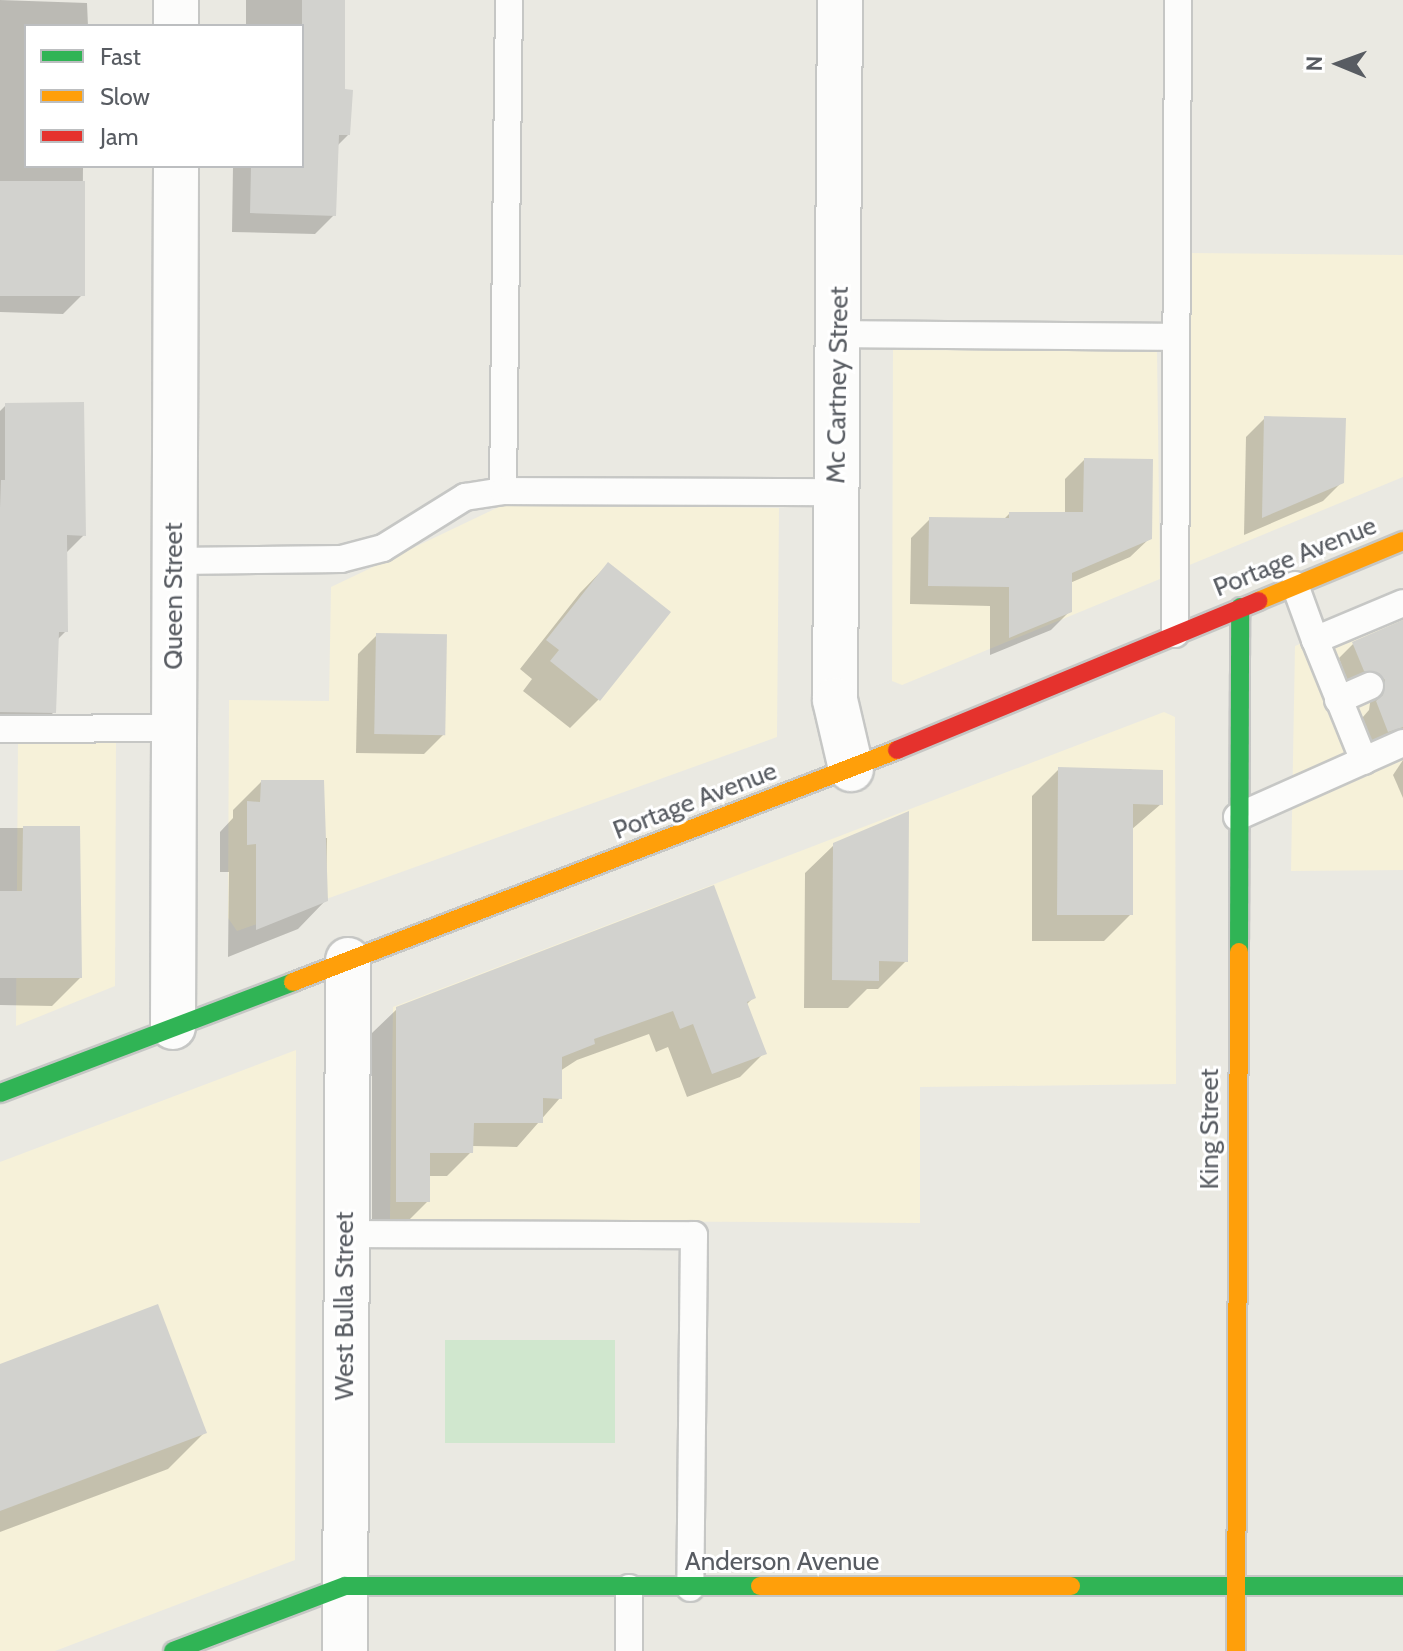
<!DOCTYPE html>
<html>
<head>
<meta charset="utf-8">
<style>
	body { margin:0 }
	#map { position:relative; width:1403px; height:1651px; overflow:hidden; background:#eae9e2; font-family:Cabin,sans-serif }
	div>[style] { position:absolute }
	.commercial>* { inset:0; background:#f6f1d9 }
	.green>* { inset:0; background:#d0e7ce; transform-origin:0 0 }
	.shadow>* { inset:0; background:#0003 }
	.building>* { inset:0; background:#d2d2ce; transform-origin:0 0 }
	.roads { filter:drop-shadow(2px 0 #c6c7c5) drop-shadow(-2px 0 #c6c7c5) drop-shadow(0 2px #c6c7c5) drop-shadow(0 -2px #c6c7c5) }
	.lane>* { height:26px; margin:-13px; padding:0 13px; transform-origin:13px; border-radius:13px; background:#fcfcfb }
	.street>* { height:44px; margin:-22px; padding:0 22px; transform-origin:22px; border-radius:22px; background:#fcfcfb }
	.fast>* { height:18px; margin:-9px; padding:0 9px; transform-origin:9px; border-radius:9px; background:#30b455 }
	.slow>* { height:18px; margin:-9px; padding:0 9px; transform-origin:9px; border-radius:9px; background:#ff9f0a }
	.jam>* { height:18px; margin:-9px; padding:0 9px; transform-origin:9px; border-radius:9px; background:#e5322d }
	span { translate:-50% -50%; white-space:nowrap; text-align:center; line-height:1.15; -webkit-text-stroke:6px #fff; paint-order:stroke }
	.street-label { font-size:26px; color:#585c62 }
	.legend { position:absolute; left:24px; top:24px; width:280px; height:144px; box-sizing:border-box; background:#fff; border:2px solid #bcbec0; margin:0; padding:10px 14px; list-style:none; font-size:24px; color:#585c62 }
	.legend li { display:flex; align-items:center; gap:16px; height:40px }
	.legend b { width:40px; border:2px solid #bcbec0 }
	.north { position:absolute; left:1299px; top:24px; width:80px; height:80px; -webkit-text-stroke:6px #fff; paint-order:stroke; rotate:271deg; font-size:22px; font-weight:700; line-height:32px; text-align:center; color:#585c62 }
	.north::after { content:''; display:block; margin:auto; width:28px; height:36px; background:#585c62; clip-path:polygon(50% 0,100% 100%,50% 72%,0 100%) }
</style>
</head>
<body>
<div id="map">
	<div class="commercial">
		<i style="clip-path:polygon(1189px 253px,1403px 255px,1403px 477px,1187px 566px)"></i>
		<i style="clip-path:polygon(893px 350px,1157px 351px,1160px 579px,902px 685px,892px 681px)"></i>
		<i style="clip-path:polygon(505px 504px,779px 508px,777px 737px,237px 931px,228px 918px,229px 700px,329px 701px,331px 587px)"></i>
		<i style="clip-path:polygon(1403px 601px,1403px 870px,1291px 871px,1295px 646px)"></i>
		<i style="clip-path:polygon(1164px 712px,1175px 717px,1176px 1084px,920px 1087px,920px 1223px,390px 1220px,393px 1007px)"></i>
		<i style="clip-path:polygon(18px 743px,116px 743px,115px 986px,16px 1026px)"></i>
		<i style="clip-path:polygon(296px 1050px,295px 1560px,55px 1651px,0 1651px,0 1162px)"></i>
	</div>
	<div class="green">
		<i style="left:445px;top:1340px;width:170px;height:103px"></i>
	</div>
	<div class="shadow">
		<i style="clip-path:polygon(0 0,87px 3px,88px 26px,26px 26px,26px 166px,83px 166px,82px 295px,63px 314px,0 312px)"></i>
		<i style="clip-path:polygon(246px 0,343px 0,343px 91px,348px 135px,337px 146px,334px 215px,315px 234px,232px 232px,233px 166px,302px 166px,302px 26px,246px 26px)"></i>
		<i style="clip-path:polygon(6px 405px,84px 535px,66px 553px,66px 631px,56px 641px,54px 712px,34px 731px,0 730px,0 411px)"></i>
		<i style="clip-path:polygon(1265px 418px,1342px 482px,1323px 501px,1244px 535px,1246px 437px)"></i>
		<i style="clip-path:polygon(1084px 460px,1150px 538px,1130px 557px,1070px 583px,1070px 611px,1051px 630px,990px 655px,990px 606px,910px 604px,911px 538px,930px 519px,1003px 520px,1009px 514px,1065px 514px,1065px 479px)"></i>
		<i style="clip-path:polygon(608px 564px,668px 612px,598px 700px,570px 728px,523px 691px,532px 679px,520px 669px,580px 593px)"></i>
		<i style="clip-path:polygon(1403px 623px,1403px 752px,1373px 746px,1362px 718px,1369px 710px,1371px 696px,1349px 686px,1339px 658px,1354px 643px)"></i>
		<i style="clip-path:polygon(377px 635px,443px 735px,424px 754px,356px 753px,358px 654px)"></i>
		<i style="clip-path:polygon(1403px 760px,1403px 798px,1393px 775px)"></i>
		<i style="clip-path:polygon(1059px 769px,1131px 769px,1161px 804px,1131px 830px,1131px 914px,1104px 941px,1032px 941px,1032px 796px)"></i>
		<i style="clip-path:polygon(261px 782px,321px 838px,327px 838px,326px 900px,298px 929px,228px 957px,229px 872px,220px 872px,220px 832px,233px 818px,233px 810px)"></i>
		<i style="clip-path:polygon(0 828px,78px 828px,80px 978px,52px 1006px,0 1005px)"></i>
		<i style="clip-path:polygon(834px 845px,906px 961px,878px 989px,867px 989px,848px 1008px,804px 1008px,805px 873px)"></i>
		<i style="clip-path:polygon(754px 997px,746px 1005px,764px 1053px,740px 1077px,687px 1097px,668px 1047px,656px 1052px,649px 1034px,577px 1060px,560px 1071px,560px 1098px,517px 1147px,472px 1146px,471px 1152px,447px 1176px,428px 1176px,428px 1201px,404px 1225px,372px 1225px,372px 1033px,397px 1009px)"></i>
		<i style="clip-path:polygon(0 1366px,204px 1433px,168px 1469px,0 1532px)"></i>
	</div>
	<div class="building">
		<i style="clip-path:polygon(302px 0,345px 0,345px 89px,353px 90px,350px 135px,339px 135px,336px 216px,250px 213px,251px 166px,302px 166px)"></i>
		<i style="left:85px;top:181px;width:115px;height:85px;rotate:90deg"></i>
		<i style="clip-path:polygon(84px 402px,86px 536px,67px 535px,68px 632px,59px 632px,56px 713px,0 712px,0 508px,1px 480px,5px 480px,5px 403px)"></i>
		<i style="clip-path:polygon(1264px 416px,1346px 418px,1344px 483px,1262px 518px)"></i>
		<i style="clip-path:polygon(1084px 458px,1153px 459px,1152px 539px,1072px 573px,1072px 612px,1009px 638px,1009px 587px,928px 586px,929px 517px,1009px 518px,1009px 512px,1083px 512px)"></i>
		<i style="clip-path:polygon(608px 562px,671px 612px,600px 701px,550px 661px,559px 650px,546px 640px)"></i>
		<i style="clip-path:polygon(1403px 620px,1403px 727px,1388px 732px,1376px 701px,1383px 695px,1385px 680px,1379px 673px,1364px 671px,1352px 642px)"></i>
		<i style="left:376px;top:633px;width:71px;height:101px;rotate:1deg"></i>
		<i style="clip-path:polygon(1058px 767px,1163px 770px,1163px 805px,1133px 804px,1133px 915px,1057px 915px)"></i>
		<i style="clip-path:polygon(261px 780px,324px 780px,328px 901px,256px 930px,256px 844px,247px 845px,247px 801px,260px 802px)"></i>
		<i style="clip-path:polygon(909px 811px,908px 962px,879px 961px,879px 981px,832px 980px,833px 843px)"></i>
		<i style="clip-path:polygon(23px 826px,80px 826px,82px 978px,0 978px,0 891px,22px 891px)"></i>
		<i style="clip-path:polygon(714px 885px,756px 998px,747px 1002px,767px 1054px,712px 1074px,693px 1024px,680px 1029px,673px 1011px,594px 1039px,595px 1044px,562px 1057px,562px 1099px,543px 1098px,543px 1123px,474px 1123px,473px 1153px,430px 1153px,430px 1202px,396px 1202px,396px 1007px)"></i>
		<i style="clip-path:polygon(158px 1304px,207px 1433px,0 1511px,0 1364px)"></i>
	</div>
	<div class="roads">
		<div class="lane">
			<i style="left:839px;top:334px;width:336px;rotate:0.5deg"></i>
			<i style="left:503px;top:491px;width:491px;rotate:-89.3deg"></i>
			<i style="left:174px;top:561px;width:167px;rotate:-0.7deg"></i>
			<i style="left:341px;top:559px;width:43px;rotate:-14.7deg"></i>
			<i style="left:383px;top:548px;width:97px;rotate:-31.9deg"></i>
			<i style="left:465px;top:497px;width:38px;rotate:-9deg"></i>
			<i style="left:503px;top:491px;width:334px;rotate:0.2deg"></i>
			<i style="left:1295px;top:585px;width:59px;rotate:70deg"></i>
			<i style="left:1175px;top:634px;width:634px;rotate:-89.73deg"></i>
			<i style="left:1338px;top:700px;width:35px;rotate:-24deg"></i>
			<i style="left:0;top:729px;width:173px;rotate:-0.3deg"></i>
			<i style="left:1364px;top:761px;width:131px;rotate:-112deg"></i>
			<i style="left:1315px;top:640px;width:95px;rotate:-22.8deg"></i>
			<i style="left:1237px;top:817px;width:182px;rotate:-24deg"></i>
			<i style="left:346px;top:1234px;width:348px;rotate:0.2deg"></i>
			<i style="left:694px;top:1235px;width:353px;rotate:90.6deg"></i>
			<i style="left:629px;top:1588px;width:63px;rotate:90deg"></i>
		</div>
		<div class="street">
			<i style="left:840px;top:0;width:700px;rotate:90.41deg"></i>
			<i style="left:835px;top:700px;width:71px;rotate:76.9deg"></i>
			<i style="left:176px;top:26px;width:26px;rotate:-90deg"></i>
			<i style="left:173px;top:1027px;width:861px;rotate:-89.8deg"></i>
			<i style="left:345px;top:1651px;width:691px;rotate:-89.75deg"></i>
		</div>
		<div class="fast">
			<i style="left:1239px;top:952px;width:345px;rotate:-89.8deg"></i>
			<i style="left:0;top:1093px;width:313px;rotate:-20.7deg"></i>
			<i style="left:1071px;top:1586px;width:332px"></i>
			<i style="left:173px;top:1651px;width:184px;rotate:-20.7deg"></i>
			<i style="left:345px;top:1586px;width:415px"></i>
		</div>
		<div class="slow">
			<i style="left:1258px;top:601px;width:157px;rotate:-22.5deg"></i>
			<i style="left:293px;top:982px;width:647px;rotate:-21.01deg"></i>
			<i style="left:760px;top:1586px;width:311px"></i>
			<i style="left:1236px;top:1651px;width:699px;rotate:-89.75deg"></i>
		</div>
		<div class="jam">
			<i style="left:897px;top:750px;width:391px;rotate:-22.4deg"></i>
		</div>
	</div>
	<div class="street-label">
		<span style="left:838px;top:385px;rotate:-89deg">Mc Cartney Street</span>
		<span style="left:1295px;top:557px;rotate:-22deg">Portage Avenue</span>
		<span style="left:174px;top:596px;rotate:-90deg">Queen Street</span>
		<span style="left:695px;top:801px;rotate:-21deg">Portage Avenue</span>
		<span style="left:1210px;top:1129px;rotate:-90deg">King Street</span>
		<span style="left:345px;top:1306px;rotate:-90deg">West Bulla Street</span>
		<span style="left:782px;top:1562px">Anderson Avenue</span>
	</div>
	<ul class="legend">
	<li><b style="height:10px;background:#30b455"></b>Fast</li>
	<li><b style="height:10px;background:#ff9f0a"></b>Slow</li>
	<li><b style="height:10px;background:#e5322d"></b>Jam</li>
	</ul>
	<div class="north">N</div>
</div>
</body>
</html>
